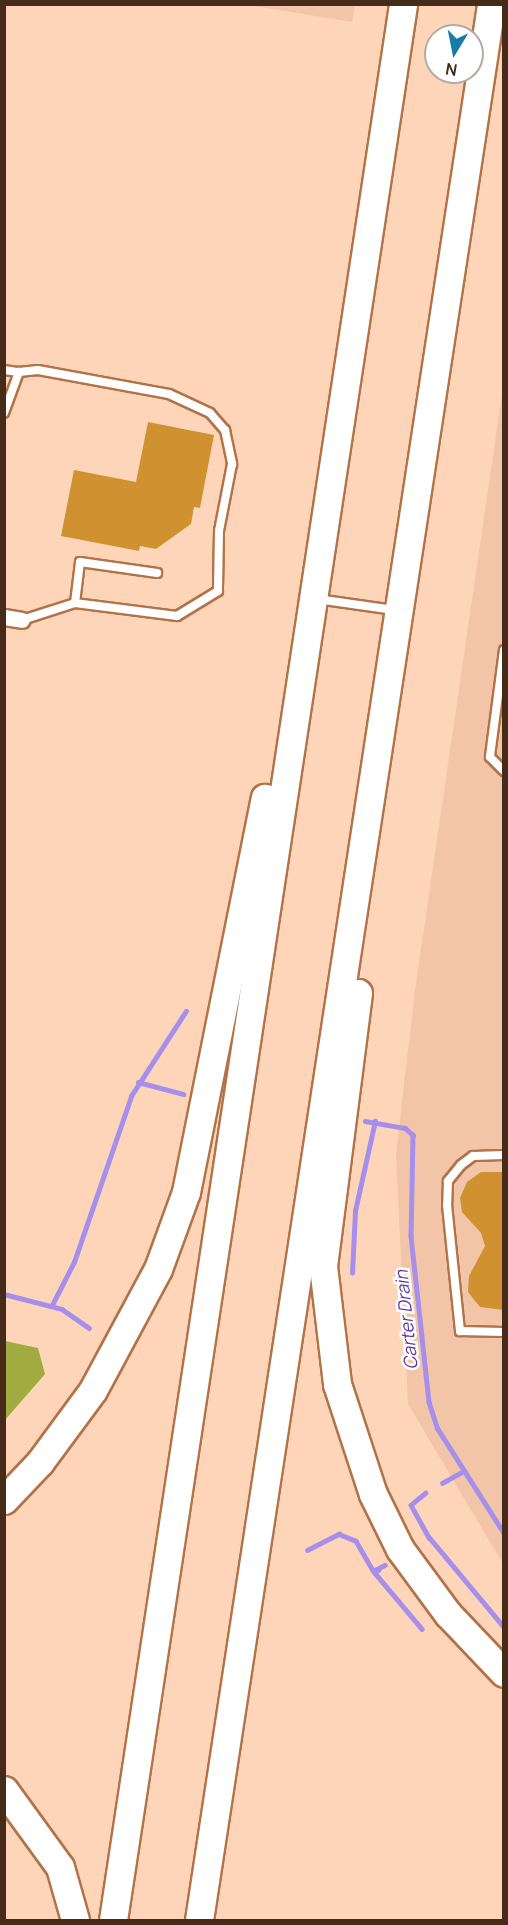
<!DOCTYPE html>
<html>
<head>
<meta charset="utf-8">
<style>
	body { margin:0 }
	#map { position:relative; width:508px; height:1925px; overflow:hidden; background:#ffd5ba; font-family:Manrope,sans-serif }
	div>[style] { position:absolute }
	.built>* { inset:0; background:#f2c5a8 }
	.forest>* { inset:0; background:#a1ab3f }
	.stream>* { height:4.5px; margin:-2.25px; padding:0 2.25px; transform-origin:2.25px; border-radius:2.25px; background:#a68fea }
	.building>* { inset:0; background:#d09230 }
	.roads { filter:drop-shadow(2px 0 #b27348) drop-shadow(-2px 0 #b27348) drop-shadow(0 2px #b27348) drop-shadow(0 -2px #b27348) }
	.lane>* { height:8px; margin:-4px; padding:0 4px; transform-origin:4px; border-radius:4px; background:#fff }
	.street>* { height:15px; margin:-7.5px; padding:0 7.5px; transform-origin:7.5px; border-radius:7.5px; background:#fff }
	.highway>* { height:27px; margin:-13.5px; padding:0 13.5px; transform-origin:13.5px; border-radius:13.5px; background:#fff }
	span { translate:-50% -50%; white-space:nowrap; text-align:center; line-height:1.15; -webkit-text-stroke:5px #fff; paint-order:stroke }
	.water-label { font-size:18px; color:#5c39a2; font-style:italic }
	.frame { position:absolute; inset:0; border:6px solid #462b19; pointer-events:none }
	.north { position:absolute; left:424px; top:24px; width:60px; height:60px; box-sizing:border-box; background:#fff; border:2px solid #b5aaa3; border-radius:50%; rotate:190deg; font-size:16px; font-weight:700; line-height:24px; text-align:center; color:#462b19 }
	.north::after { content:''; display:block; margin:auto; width:21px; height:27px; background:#197ba7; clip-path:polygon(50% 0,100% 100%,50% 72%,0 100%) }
</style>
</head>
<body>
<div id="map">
	<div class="built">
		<i style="clip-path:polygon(248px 5px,355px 5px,352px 22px)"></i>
		<i style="clip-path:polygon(503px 387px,503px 1564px,408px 1404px,396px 1154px,415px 990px)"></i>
	</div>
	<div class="forest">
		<i style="clip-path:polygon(5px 1341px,38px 1348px,45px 1374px,5px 1420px)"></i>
	</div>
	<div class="stream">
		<i style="left:138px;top:1082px;width:47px;rotate:14.9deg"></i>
		<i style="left:365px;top:1121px;width:41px;rotate:9.9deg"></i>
		<i style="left:405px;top:1128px;width:11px;rotate:41deg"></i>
		<i style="left:413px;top:1135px;width:101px;rotate:91.1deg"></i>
		<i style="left:411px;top:1236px;width:167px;rotate:83.8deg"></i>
		<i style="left:429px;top:1402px;width:28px;rotate:72deg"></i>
		<i style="left:438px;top:1429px;width:123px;rotate:57.6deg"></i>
		<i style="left:352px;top:1273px;width:62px;rotate:-87.2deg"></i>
		<i style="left:355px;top:1211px;width:92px;rotate:-77.5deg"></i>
		<i style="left:4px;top:1294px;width:60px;rotate:14.5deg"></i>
		<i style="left:62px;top:1309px;width:33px;rotate:35deg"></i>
		<i style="left:52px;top:1305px;width:48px;rotate:-62.9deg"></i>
		<i style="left:74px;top:1262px;width:176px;rotate:-71deg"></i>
		<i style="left:131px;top:1096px;width:101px;rotate:-57.1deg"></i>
		<i style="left:442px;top:1483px;width:25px;rotate:-29deg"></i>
		<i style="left:426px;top:1493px;width:19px;rotate:141deg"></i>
		<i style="left:411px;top:1505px;width:37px;rotate:61deg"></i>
		<i style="left:429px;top:1537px;width:117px;rotate:50.2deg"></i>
		<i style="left:307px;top:1550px;width:36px;rotate:-27deg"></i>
		<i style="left:339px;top:1534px;width:18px;rotate:22deg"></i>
		<i style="left:356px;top:1541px;width:34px;rotate:60deg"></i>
		<i style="left:373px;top:1571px;width:13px;rotate:-27deg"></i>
		<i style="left:379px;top:1570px;width:5px;rotate:143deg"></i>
		<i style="left:375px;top:1573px;width:73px;rotate:50deg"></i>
	</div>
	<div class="building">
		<i style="clip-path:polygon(148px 422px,214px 435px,200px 508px,194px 507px,191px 524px,156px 549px,140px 546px,139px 551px,61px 536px,74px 470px,136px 482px)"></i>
		<i style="clip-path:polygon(481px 1172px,504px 1172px,504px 1310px,480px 1307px,468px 1292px,469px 1276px,485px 1246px,481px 1233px,462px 1212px,460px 1198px,467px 1182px)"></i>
	</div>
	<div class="roads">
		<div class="lane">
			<i style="left:4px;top:370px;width:15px;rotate:8deg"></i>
			<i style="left:4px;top:413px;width:44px;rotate:-69.9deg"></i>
			<i style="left:19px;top:372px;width:19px;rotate:-6deg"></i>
			<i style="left:38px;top:370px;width:133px;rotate:10.4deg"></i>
			<i style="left:169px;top:394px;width:45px;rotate:24.9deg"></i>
			<i style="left:210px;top:413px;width:23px;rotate:49deg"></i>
			<i style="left:225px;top:430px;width:35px;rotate:78deg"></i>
			<i style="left:232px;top:464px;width:68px;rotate:101deg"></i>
			<i style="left:219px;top:531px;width:60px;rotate:91deg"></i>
			<i style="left:218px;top:591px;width:48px;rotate:148.6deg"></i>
			<i style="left:177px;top:616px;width:103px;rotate:-172.7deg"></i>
			<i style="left:75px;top:603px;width:56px;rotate:162.2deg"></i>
			<i style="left:317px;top:599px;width:78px;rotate:8.1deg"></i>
			<i style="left:75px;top:603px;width:41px;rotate:-83deg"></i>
			<i style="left:80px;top:562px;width:78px;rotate:8.1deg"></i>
			<i style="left:504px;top:650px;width:108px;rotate:97.5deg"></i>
			<i style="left:490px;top:757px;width:20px;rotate:45deg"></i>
			<i style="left:504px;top:1155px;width:31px;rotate:178deg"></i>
			<i style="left:473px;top:1156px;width:15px;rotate:143deg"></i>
			<i style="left:461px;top:1165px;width:21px;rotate:129deg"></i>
			<i style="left:448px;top:1181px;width:24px;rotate:92deg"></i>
			<i style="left:447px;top:1205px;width:127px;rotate:84.1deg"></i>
			<i style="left:460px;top:1331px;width:44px;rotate:1.3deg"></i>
		</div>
		<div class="street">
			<i style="left:4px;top:617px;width:18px;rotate:9deg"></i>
		</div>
		<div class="highway">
			<i style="left:358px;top:993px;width:275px;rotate:97.3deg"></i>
			<i style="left:323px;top:1266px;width:119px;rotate:83.2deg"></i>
			<i style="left:337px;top:1384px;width:116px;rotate:71.9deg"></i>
			<i style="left:373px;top:1494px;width:61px;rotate:63.9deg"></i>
			<i style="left:400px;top:1549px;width:81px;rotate:53.6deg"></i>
			<i style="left:448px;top:1614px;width:81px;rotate:46.5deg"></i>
			<i style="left:4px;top:1500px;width:52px;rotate:-46.5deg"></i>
			<i style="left:40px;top:1462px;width:89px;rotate:-53.6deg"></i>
			<i style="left:93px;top:1390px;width:137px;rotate:-61.8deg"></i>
			<i style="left:158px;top:1269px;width:82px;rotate:-70deg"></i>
			<i style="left:186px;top:1192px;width:402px;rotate:-78.7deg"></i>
			<i style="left:4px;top:1790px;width:95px;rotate:54deg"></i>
			<i style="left:60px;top:1867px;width:55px;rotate:74.2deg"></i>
			<i style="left:113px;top:1920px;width:1938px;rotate:-81.39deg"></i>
			<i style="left:199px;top:1920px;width:1938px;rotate:-81.33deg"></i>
		</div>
	</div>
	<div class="water-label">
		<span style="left:406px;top:1320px;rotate:-96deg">Carter Drain</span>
	</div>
	<div class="frame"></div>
	<div class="north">N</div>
</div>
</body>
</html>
